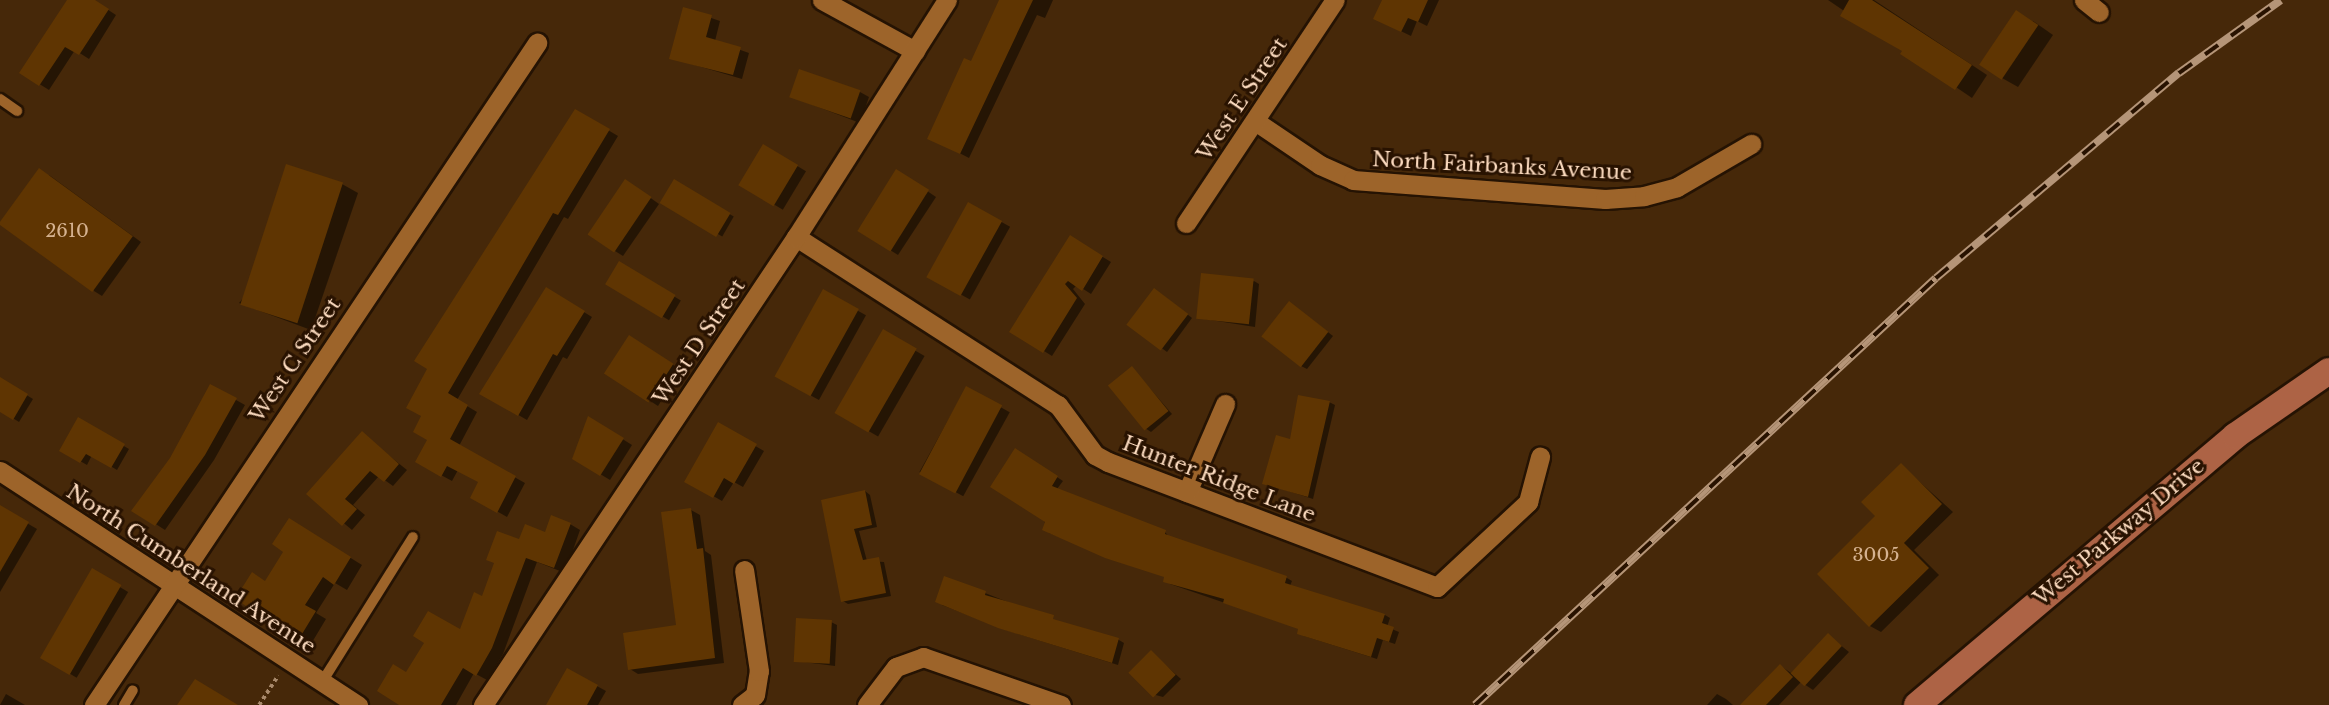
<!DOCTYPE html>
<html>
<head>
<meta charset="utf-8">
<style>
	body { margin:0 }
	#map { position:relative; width:2329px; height:705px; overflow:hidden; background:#462809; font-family:"Libre Baskerville",serif }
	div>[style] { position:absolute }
	.shadow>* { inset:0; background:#0007; transform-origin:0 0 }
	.building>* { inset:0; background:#5f3502; transform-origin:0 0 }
	.path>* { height:3.5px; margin-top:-1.75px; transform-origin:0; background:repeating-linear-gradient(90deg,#a8896b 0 3.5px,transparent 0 7px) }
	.roads { filter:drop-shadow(2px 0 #251303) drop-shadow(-2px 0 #251303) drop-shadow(0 2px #251303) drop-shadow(0 -2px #251303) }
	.service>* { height:10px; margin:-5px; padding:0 5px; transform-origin:5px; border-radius:5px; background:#9d642a }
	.minor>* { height:19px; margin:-9.5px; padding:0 9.5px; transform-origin:9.5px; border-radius:9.5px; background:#9d642a }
	.secondary>* { height:26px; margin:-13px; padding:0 13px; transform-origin:13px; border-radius:13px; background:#ad6345 }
	.rail>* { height:8px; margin-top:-4px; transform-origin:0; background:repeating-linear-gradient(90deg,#281200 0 16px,#b59578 0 32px); box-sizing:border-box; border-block:2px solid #b59578 }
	span { translate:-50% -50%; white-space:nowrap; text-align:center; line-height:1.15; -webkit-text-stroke:6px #281200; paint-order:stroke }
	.number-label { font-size:18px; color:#d5b290 }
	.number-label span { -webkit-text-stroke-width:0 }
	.street-label { font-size:21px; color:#fcdbbf }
</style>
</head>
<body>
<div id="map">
	<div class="shadow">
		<i style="clip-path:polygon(70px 0,93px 0,116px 15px,89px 59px,75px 50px,49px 90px,22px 73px)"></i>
		<i style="clip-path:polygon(1001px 0,1053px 0,1045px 18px,1037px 15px,969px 158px,936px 141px)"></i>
		<i style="clip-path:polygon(1383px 0,1439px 0,1427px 26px,1417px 21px,1411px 36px,1384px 23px)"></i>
		<i style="clip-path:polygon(1828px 0,1874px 0,1987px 75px,1972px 98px)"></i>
		<i style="clip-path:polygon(685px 9px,720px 21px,715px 41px,749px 53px,742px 79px,671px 58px)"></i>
		<i style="clip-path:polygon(2033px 21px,2053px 35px,2018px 87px,2002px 78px)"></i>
		<i style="clip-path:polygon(860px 92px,869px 97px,860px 123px,792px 97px)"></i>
		<i style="clip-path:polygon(576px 111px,618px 136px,568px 219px,564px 217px,457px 400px,477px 412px,459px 446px,525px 483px,507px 517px,472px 497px,480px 482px,458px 470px,452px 481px,417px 462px,430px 440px,415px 431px)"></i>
		<i style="left:764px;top:146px;width:49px;height:45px;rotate:31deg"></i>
		<i style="clip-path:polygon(49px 175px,141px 242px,102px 296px,94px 291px)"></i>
		<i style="clip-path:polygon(905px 176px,936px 197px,898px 255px,858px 230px)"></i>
		<i style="left:674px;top:182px;width:69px;height:23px;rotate:30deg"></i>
		<i style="clip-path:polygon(342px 184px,358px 193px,311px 330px,239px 303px)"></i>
		<i style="clip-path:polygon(634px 186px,659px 204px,623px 256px,615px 251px)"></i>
		<i style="left:969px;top:204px;width:47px;height:83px;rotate:29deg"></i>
		<i style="clip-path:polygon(1070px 237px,1111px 262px,1091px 294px,1077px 285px,1073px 289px,1085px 304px,1052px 356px,1012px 331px)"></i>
		<i style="left:620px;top:264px;width:71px;height:23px;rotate:31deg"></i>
		<i style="clip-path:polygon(1254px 281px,1259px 284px,1255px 327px,1198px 318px)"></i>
		<i style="clip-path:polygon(546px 289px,592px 317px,567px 359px,563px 357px,527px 420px,482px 394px)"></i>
		<i style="left:824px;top:292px;width:48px;height:97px;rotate:29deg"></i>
		<i style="clip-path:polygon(1160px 293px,1192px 318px,1167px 352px,1129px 324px)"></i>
		<i style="clip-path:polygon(1294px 306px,1333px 336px,1307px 369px,1301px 366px)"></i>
		<i style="left:883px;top:332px;width:48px;height:93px;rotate:30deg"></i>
		<i style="clip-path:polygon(639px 343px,681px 370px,658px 406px,607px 373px)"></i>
		<i style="clip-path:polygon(1132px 368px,1172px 414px,1151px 432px,1145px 428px)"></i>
		<i style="clip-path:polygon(0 379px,33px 399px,19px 422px,0 410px)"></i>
		<i style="clip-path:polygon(211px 386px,245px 405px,214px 460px,165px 530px,134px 510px,171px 459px)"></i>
		<i style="left:966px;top:388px;width:50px;height:96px;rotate:29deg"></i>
		<i style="clip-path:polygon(1329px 402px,1335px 405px,1313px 499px,1264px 483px)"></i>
		<i style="clip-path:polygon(589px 418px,632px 445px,610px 480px,574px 458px)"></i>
		<i style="clip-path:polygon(79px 420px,129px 449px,117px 470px,92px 455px,87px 465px,61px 450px)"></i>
		<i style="clip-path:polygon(719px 425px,764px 451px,743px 487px,734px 482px,722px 501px,687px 481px)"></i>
		<i style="clip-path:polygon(362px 434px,407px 470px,393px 486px,379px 476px,353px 505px,365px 515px,352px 530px,309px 494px)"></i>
		<i style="clip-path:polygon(1016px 450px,1063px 481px,1057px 489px,1165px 532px,1170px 538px,1287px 578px,1292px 581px,1290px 586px,1385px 615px,1390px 618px,1387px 627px,1399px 632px,1395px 644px,1383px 640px,1377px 659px,1304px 636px,1300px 629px,1170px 584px,1166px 577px,1049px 533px)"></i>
		<i style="clip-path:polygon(1901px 465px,1953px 512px,1914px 550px,1939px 575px,1881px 632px,1870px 626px,1877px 516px)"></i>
		<i style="clip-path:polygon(865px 491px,870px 495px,877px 527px,859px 531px,867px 561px,884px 562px,891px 596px,848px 604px,843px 601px,823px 501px)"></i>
		<i style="clip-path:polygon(3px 509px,37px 529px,0 592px,0 514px)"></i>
		<i style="clip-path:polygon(691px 510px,700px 515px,705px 551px,711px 555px,724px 663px,638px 674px,630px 669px,678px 627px)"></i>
		<i style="clip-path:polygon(570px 524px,580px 530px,565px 573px,537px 562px,503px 654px,487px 680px,474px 673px,456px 705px,403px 705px,407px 675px,461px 632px,520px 541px)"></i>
		<i style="clip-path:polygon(301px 527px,362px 565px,347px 590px,335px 583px,316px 613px,326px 619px,311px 644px,300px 637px,266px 583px)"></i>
		<i style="left:93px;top:571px;width:41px;height:100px;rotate:31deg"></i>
		<i style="clip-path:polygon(985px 593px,1058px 622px,1119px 640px,1124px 643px,1118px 665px,1006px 630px,942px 605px)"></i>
		<i style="clip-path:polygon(831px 622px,837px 625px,835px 666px,796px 661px)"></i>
		<i style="clip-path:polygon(1828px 635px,1849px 652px,1813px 690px,1801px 682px,1779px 705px,1742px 705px,1781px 666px,1791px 673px)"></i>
		<i style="clip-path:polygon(1152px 653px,1181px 679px,1163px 697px,1152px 694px)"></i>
		<i style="clip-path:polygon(568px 670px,606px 691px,598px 705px,548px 705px)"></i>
		<i style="clip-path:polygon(6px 694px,25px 705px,0 705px)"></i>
		<i style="clip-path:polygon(1717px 694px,1726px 699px,1733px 705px,1707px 705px)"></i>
	</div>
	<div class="building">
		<i style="clip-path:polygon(67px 0,95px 0,109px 9px,79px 55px,65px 47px,39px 86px,19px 73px)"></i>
		<i style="clip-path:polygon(999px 0,1033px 0,960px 154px,927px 139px,964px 58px,971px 61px)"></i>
		<i style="clip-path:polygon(1382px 0,1428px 0,1418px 22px,1408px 18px,1401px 32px,1373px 19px)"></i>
		<i style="clip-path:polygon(1849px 0,1872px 0,1972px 65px,1955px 90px,1900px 54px,1902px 51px,1840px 16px)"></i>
		<i style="clip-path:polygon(683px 7px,712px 15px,706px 37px,741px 47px,733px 75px,669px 59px)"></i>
		<i style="left:2016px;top:10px;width:27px;height:66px;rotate:34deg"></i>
		<i style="left:799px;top:69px;width:65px;height:30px;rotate:19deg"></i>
		<i style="clip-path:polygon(575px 109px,610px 129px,558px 215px,553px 213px,448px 393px,468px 405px,450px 439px,516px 476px,497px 513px,470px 498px,478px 482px,447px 466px,441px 477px,415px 462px,427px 440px,413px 432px,421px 416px,406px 408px,427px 369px,414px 361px)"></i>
		<i style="left:763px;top:144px;width:41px;height:48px;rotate:31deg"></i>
		<i style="left:286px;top:164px;width:60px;height:148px;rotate:18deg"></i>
		<i style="left:39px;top:168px;width:116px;height:69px;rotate:36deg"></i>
		<i style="left:896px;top:169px;width:39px;height:73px;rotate:32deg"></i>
		<i style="left:625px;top:179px;width:32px;height:67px;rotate:34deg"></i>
		<i style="left:674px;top:179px;width:66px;height:28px;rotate:31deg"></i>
		<i style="left:968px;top:202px;width:39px;height:86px;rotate:29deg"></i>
		<i style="clip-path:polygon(1070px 235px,1103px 256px,1082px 291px,1068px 281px,1065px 284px,1077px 298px,1043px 353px,1009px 332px)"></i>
		<i style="left:619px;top:261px;width:66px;height:27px;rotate:31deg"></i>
		<i style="left:1201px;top:273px;width:53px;height:46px;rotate:6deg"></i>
		<i style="clip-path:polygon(546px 287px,585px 311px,557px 356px,553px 354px,518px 416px,479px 394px)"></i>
		<i style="left:1154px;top:288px;width:43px;height:46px;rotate:37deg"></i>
		<i style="left:823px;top:289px;width:41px;height:100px;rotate:29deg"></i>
		<i style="left:1289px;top:301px;width:50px;height:45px;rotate:38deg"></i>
		<i style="left:883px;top:329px;width:39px;height:97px;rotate:30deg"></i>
		<i style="left:629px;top:335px;width:53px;height:46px;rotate:33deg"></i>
		<i style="left:1132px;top:366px;width:58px;height:31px;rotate:51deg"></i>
		<i style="clip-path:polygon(0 377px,28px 394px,13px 420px,0 412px)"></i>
		<i style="clip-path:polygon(210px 384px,237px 398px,205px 455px,155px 526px,131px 511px,170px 458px)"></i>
		<i style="left:966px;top:386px;width:41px;height:100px;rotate:28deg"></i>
		<i style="clip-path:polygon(1298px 395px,1330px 401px,1308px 497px,1262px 484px,1276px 435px,1290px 439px)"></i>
		<i style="clip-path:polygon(588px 416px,624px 438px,600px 476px,572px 459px)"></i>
		<i style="clip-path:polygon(78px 417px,125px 444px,111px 468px,86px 454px,80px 463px,59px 451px)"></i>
		<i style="clip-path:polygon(718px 422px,757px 444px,734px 484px,724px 478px,713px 498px,684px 482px)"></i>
		<i style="clip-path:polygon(362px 431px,399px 464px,384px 482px,370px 471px,345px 499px,357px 509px,342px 526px,306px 494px)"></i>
		<i style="clip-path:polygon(1015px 448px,1058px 476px,1052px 486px,1166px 530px,1165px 534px,1287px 576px,1285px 583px,1385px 614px,1382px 623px,1394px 627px,1389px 642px,1377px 638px,1371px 657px,1297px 634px,1298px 629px,1223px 603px,1224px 599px,1163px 582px,1164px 577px,1105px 558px,1042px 530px,1045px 522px,990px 487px)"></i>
		<i style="clip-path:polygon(1901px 463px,1942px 504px,1904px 543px,1929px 568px,1869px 627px,1817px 574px,1875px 516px,1861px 502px)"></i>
		<i style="clip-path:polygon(865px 490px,872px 525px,854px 529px,863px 560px,879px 557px,886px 593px,841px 602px,821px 500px)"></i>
		<i style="clip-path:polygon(0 505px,29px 522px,0 572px)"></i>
		<i style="clip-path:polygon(691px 508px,697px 549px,703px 548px,715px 658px,628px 670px,623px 633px,676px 625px,661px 512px)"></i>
		<i style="clip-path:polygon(551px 515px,571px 523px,554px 568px,526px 558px,492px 648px,476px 676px,463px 668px,441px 705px,399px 705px,377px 691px,393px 664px,406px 672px,424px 643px,413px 636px,428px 611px,460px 629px,474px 592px,482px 596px,494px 563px,486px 560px,497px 531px,519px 539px,525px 524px,545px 532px)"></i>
		<i style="clip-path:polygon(289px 518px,351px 557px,334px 585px,323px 577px,305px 605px,316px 611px,299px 639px,235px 599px,252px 572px,265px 581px,283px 552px,272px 544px)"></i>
		<i style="left:92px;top:568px;width:34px;height:104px;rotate:30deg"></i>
		<i style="clip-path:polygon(944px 576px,986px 591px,985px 595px,1054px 615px,1053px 619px,1119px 638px,1112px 663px,998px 628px,935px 602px)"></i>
		<i style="left:796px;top:618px;width:36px;height:44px;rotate:3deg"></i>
		<i style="left:1828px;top:633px;width:19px;height:55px;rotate:43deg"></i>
		<i style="left:1151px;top:650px;width:35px;height:32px;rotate:45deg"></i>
		<i style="clip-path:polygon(1780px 664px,1793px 677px,1766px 705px,1740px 705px)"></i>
		<i style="clip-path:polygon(567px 668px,598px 685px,587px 705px,546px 705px)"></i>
		<i style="clip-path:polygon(195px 679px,238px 705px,177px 705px)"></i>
	</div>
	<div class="path">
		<i style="left:259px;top:705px;width:35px;rotate:-57deg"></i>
	</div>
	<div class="roads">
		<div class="service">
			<i style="left:0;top:99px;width:21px;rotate:35deg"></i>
			<i style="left:322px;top:682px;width:171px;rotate:-57.9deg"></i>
			<i style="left:124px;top:705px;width:17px;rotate:-59deg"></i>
		</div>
		<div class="minor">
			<i style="left:822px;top:0;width:106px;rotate:28.7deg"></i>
			<i style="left:2084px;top:0;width:19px;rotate:39deg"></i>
			<i style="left:1255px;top:121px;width:78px;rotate:34.1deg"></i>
			<i style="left:1320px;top:165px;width:36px;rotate:24deg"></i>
			<i style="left:1353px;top:180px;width:253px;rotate:4.3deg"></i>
			<i style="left:1605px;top:199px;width:39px;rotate:-4deg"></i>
			<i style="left:1644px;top:196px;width:34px;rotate:-15deg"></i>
			<i style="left:1677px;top:187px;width:86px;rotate:-30.2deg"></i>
			<i style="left:1186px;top:223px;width:268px;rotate:-56.3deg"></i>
			<i style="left:796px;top:237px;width:311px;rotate:32.7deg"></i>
			<i style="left:1058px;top:405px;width:62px;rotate:53.5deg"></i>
			<i style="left:1095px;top:455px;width:15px;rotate:28deg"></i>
			<i style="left:1108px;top:462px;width:352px;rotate:20.8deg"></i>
			<i style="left:1437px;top:587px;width:125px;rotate:-43deg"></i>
			<i style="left:1528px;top:502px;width:47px;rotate:-75.1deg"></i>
			<i style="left:0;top:471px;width:428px;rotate:33.2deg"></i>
			<i style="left:1187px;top:492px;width:96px;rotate:-66.6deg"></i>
			<i style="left:94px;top:705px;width:797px;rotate:-56.21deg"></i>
			<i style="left:483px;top:705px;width:563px;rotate:-56.23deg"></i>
			<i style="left:796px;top:237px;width:281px;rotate:-57.5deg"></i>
			<i style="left:742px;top:705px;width:16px;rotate:-38deg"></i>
			<i style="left:755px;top:695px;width:24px;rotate:-81deg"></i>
			<i style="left:759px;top:671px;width:102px;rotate:-98.4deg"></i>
			<i style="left:867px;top:705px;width:48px;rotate:-52.7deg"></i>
			<i style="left:896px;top:667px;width:29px;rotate:-20deg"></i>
			<i style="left:923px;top:657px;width:146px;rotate:19.2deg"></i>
		</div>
		<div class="secondary">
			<i style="left:1917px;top:705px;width:417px;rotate:-40.2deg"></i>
			<i style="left:2235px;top:436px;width:114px;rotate:-34.7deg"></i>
		</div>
	</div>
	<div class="rail">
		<i style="left:1475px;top:705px;width:628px;rotate:-42.81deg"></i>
		<i style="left:1936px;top:278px;width:318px;rotate:-40.2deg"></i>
		<i style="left:2179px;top:73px;width:125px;rotate:-35.6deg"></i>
	</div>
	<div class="number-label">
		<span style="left:67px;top:231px">2610</span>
		<span style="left:1876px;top:555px">3005</span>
	</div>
	<div class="street-label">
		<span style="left:1242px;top:99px;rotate:-56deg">West E Street</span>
		<span style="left:1502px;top:166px;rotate:3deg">North Fairbanks Avenue</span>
		<span style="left:699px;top:342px;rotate:-56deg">West D Street</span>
		<span style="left:295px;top:360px;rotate:-56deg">West C Street</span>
		<span style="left:1219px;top:479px;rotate:21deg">Hunter Ridge Lane</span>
		<span style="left:2119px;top:532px;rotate:-40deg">West Parkway Drive</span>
		<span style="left:191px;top:569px;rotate:33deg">North Cumberland Avenue</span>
	</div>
</div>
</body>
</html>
